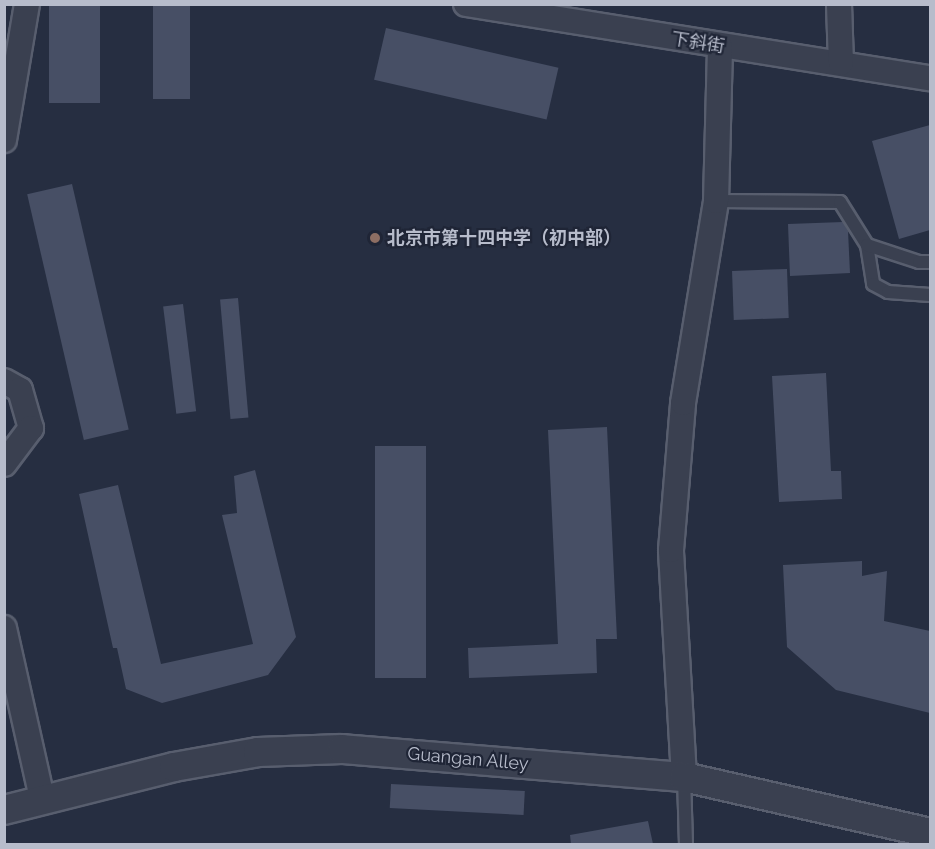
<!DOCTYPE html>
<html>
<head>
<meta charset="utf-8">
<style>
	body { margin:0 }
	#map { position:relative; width:935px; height:849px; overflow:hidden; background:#262e41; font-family:Raleway,"Noto Sans SC",sans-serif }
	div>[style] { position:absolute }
	.building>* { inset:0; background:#474f65; transform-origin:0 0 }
	.roads { filter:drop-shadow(2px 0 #585e6e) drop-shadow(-2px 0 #585e6e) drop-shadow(0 2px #585e6e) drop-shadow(0 -2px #585e6e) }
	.service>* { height:12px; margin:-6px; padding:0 6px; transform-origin:6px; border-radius:6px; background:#3a4050 }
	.minor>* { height:24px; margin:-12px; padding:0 12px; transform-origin:12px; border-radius:12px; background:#3a4050 }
	.tertiary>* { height:28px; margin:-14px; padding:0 14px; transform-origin:14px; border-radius:14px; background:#3a4050 }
	.dots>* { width:16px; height:16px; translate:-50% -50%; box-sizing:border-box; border:3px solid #1f2536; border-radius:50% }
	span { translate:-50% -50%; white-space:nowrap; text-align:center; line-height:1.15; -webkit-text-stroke:4.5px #1f2536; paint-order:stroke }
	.street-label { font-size:18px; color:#b7bccb }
	.poi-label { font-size:18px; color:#b7bccb; font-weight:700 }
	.left { translate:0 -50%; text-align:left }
	.frame { position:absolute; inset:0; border:6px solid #b7bccb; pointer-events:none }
</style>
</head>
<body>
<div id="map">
	<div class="building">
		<i style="left:49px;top:4px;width:51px;height:99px"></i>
		<i style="left:153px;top:4px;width:37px;height:95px"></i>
		<i style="left:386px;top:28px;width:177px;height:53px;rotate:13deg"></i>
		<i style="clip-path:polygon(930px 125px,930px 230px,899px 239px,872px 141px)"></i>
		<i style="left:72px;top:184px;width:252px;height:46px;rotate:77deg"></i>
		<i style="clip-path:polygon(843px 222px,848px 231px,850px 273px,790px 276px,788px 224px)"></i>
		<i style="left:787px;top:269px;width:49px;height:55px;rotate:88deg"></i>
		<i style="left:238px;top:298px;width:120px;height:18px;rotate:85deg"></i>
		<i style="left:183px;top:304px;width:108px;height:20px;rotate:83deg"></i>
		<i style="clip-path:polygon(826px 373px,831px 471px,841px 471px,842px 499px,779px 502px,772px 376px)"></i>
		<i style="clip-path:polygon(607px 427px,617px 639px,596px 639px,597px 673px,469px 678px,468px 648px,558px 644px,548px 430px)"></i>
		<i style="left:375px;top:446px;width:51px;height:232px"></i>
		<i style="clip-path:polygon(255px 470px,296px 637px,268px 675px,162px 703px,126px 689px,117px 648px,113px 648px,79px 494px,118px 485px,161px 664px,253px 644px,222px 515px,237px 513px,234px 476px)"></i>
		<i style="clip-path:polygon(862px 561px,862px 576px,887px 571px,884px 621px,930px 631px,930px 713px,836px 690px,787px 647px,783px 565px)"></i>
		<i style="left:391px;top:784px;width:134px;height:24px;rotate:3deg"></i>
		<i style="clip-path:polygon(648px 821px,653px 844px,571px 844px,570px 835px)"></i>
	</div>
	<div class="roads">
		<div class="service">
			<i style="left:716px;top:201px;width:124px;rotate:0.5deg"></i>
			<i style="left:840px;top:202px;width:51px;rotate:57.9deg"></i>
			<i style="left:867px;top:245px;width:39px;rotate:81deg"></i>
			<i style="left:873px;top:284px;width:17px;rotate:28deg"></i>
			<i style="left:888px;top:292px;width:42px;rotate:4.1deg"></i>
			<i style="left:867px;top:245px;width:55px;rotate:18.1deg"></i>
			<i style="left:919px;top:262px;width:11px"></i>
			<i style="left:684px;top:777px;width:67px;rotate:88.3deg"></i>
		</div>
		<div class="minor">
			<i style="left:466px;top:4px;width:470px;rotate:9.1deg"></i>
			<i style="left:839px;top:4px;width:59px;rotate:88.1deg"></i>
			<i style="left:4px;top:140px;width:138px;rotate:-80.4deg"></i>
			<i style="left:4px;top:381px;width:18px;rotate:29deg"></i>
			<i style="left:20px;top:390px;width:40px;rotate:74deg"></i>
			<i style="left:31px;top:428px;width:45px;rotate:126.9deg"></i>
			<i style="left:4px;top:628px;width:174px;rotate:77.4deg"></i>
			<i style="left:684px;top:777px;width:227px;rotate:-93.3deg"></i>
			<i style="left:671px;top:550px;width:147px;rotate:-85.3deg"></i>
			<i style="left:683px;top:403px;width:205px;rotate:-80.7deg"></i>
			<i style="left:716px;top:201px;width:154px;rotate:-88.5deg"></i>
		</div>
		<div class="tertiary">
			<i style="left:4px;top:810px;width:175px;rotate:-14.2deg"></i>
			<i style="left:174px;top:767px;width:85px;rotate:-10.1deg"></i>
			<i style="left:258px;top:752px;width:84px;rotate:-2deg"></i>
			<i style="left:342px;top:749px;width:343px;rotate:4.7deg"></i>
			<i style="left:684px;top:777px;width:252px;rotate:12.8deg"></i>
		</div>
	</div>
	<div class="dots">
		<i style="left:375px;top:238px;background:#8d6e63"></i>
	</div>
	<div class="street-label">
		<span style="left:698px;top:43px;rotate:9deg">下斜街</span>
		<span style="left:468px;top:759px;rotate:5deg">Guangan Alley</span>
	</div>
	<div class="poi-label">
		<span class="left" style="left:387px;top:238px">北京市第十四中学（初中部）</span>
	</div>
	<div class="frame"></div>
</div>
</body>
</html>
